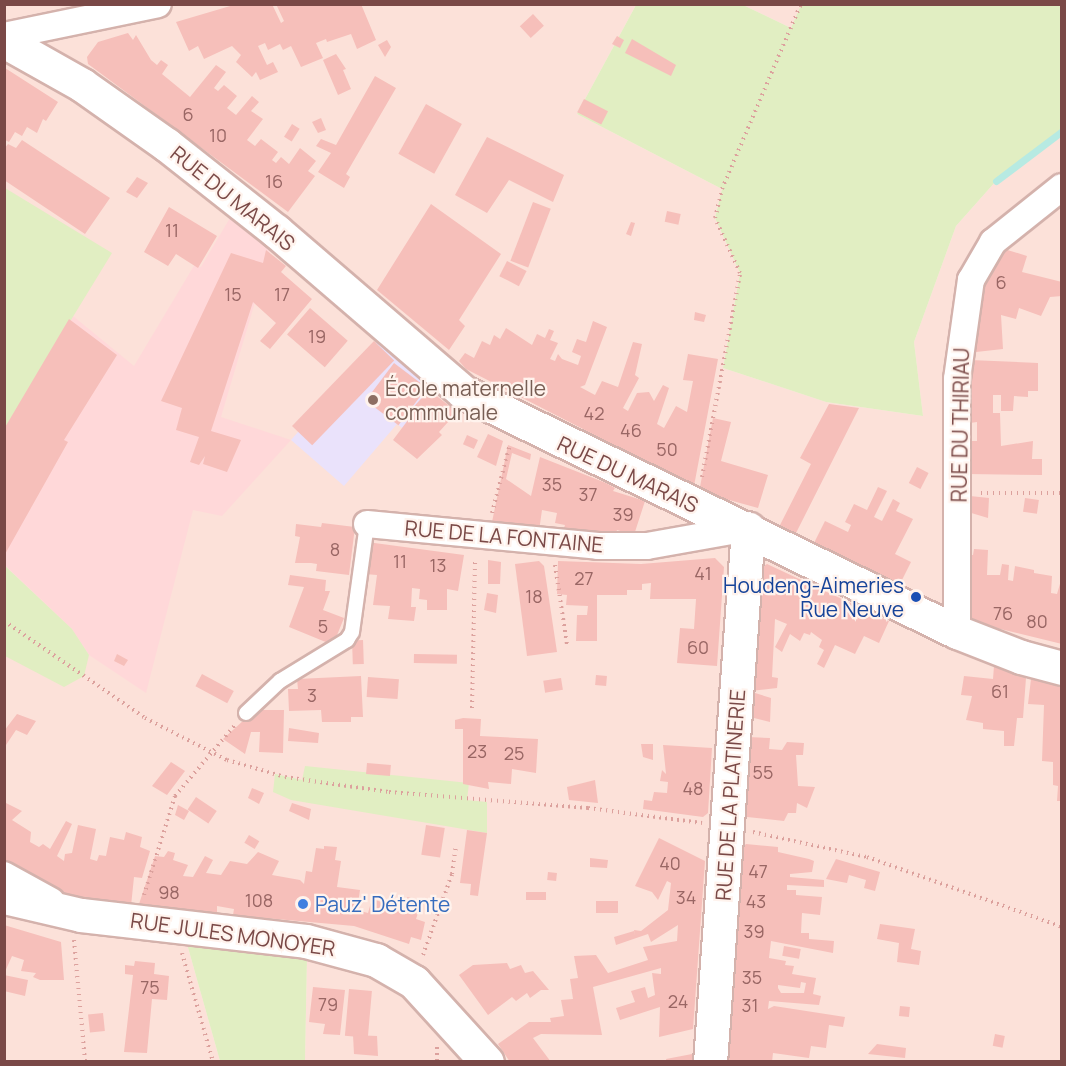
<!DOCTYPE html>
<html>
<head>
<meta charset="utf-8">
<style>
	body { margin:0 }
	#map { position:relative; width:1066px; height:1066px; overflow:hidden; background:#feede5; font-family:Manrope,sans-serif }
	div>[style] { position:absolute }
	.residential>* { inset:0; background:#fce1d9 }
	.commercial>* { inset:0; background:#ffd8d9 }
	.education>* { inset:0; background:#eae2fb }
	.green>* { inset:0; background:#e1eec2 }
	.stream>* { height:7px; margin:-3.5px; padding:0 3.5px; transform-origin:3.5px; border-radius:3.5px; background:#b7eae2 }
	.building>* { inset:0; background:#f6bfba; transform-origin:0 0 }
	.path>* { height:4px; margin-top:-2px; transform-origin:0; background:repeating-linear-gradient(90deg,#dca19d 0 1.5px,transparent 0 6px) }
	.roads { filter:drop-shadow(2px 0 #d4b2ac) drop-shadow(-2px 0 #d4b2ac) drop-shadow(0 2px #d4b2ac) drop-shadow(0 -2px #d4b2ac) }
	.service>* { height:14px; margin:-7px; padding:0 7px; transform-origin:7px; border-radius:7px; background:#fff }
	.minor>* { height:26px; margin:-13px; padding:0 13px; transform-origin:13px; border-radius:13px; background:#fff }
	.tertiary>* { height:33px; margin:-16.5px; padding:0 16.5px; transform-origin:16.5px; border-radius:16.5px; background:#fff }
	.dots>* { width:16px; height:16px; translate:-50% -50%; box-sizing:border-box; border:3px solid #fff3ed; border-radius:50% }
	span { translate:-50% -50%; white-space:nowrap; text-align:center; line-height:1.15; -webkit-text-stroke:4.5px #fff3ed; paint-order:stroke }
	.number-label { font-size:18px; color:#996664 }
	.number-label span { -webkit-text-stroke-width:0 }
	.street-label { font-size:21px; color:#7a4947 }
	.education-label { font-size:21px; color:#785e54 }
	.left { translate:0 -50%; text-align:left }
	.transit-label { font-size:21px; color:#164399 }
	.right { translate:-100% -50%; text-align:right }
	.shop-label { font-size:21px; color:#366cbe }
	.frame { position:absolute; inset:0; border:6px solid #7a4947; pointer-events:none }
</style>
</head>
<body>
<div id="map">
	<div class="residential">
		<i style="clip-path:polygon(5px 5px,636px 5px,577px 114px,722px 189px,715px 218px,740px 273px,723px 368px,826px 402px,923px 416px,914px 342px,956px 226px,996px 181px,1061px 131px,1061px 1061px,305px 1061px,307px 957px,187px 944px,220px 1061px,5px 1062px)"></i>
		<i style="clip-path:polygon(743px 5px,801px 5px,791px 28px)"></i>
	</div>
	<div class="commercial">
		<i style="clip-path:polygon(240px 201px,276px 231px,221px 417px,291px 440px,222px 516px,193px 510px,146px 693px,89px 655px,72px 629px,5px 565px,5px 443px,19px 406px,73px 316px,134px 366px,195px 264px,201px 267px)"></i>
	</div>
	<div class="education">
		<i style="clip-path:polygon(388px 329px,443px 376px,410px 412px,414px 416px,413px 436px,397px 424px,344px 486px,291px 440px)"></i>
	</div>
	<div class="green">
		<i style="clip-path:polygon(636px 5px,743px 5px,791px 28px,801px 5px,1061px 5px,1061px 130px,996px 181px,956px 226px,914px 342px,923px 416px,826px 402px,723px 368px,740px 273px,715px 218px,722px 189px,577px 114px)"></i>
		<i style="clip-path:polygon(5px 188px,112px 253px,19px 405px,5px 443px)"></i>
		<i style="clip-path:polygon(4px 565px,72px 629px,89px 655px,84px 676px,64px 687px,5px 656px)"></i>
		<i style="clip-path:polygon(305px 766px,469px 783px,467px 800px,487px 802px,487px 833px,291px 800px,273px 792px,275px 774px,302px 780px)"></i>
		<i style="clip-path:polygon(187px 944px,307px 957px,305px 1061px,220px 1061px)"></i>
	</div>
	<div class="stream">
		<i style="left:996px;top:181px;width:83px;rotate:-37.1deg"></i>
	</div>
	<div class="building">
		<i style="clip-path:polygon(237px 4px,272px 4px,281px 23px,284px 21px,276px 4px,361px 4px,376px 40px,357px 49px,351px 34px,327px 42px,326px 39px,316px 43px,323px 58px,301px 67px,291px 46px,283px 50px,280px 44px,268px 50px,265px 43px,258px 46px,267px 65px,273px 62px,278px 72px,260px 80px,256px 72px,252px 77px,236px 62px,241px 55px,232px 46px,204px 59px,198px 46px,189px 51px,176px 22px)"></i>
		<i style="left:533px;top:14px;width:16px;height:18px;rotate:47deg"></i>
		<i style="clip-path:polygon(128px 33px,133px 40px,136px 35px,151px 60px,157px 65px,161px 60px,168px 65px,162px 74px,190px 97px,216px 65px,226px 72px,214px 88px,218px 91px,224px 85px,237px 96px,227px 108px,236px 115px,252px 96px,259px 102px,251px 111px,263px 119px,247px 140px,255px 146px,261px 139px,278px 152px,272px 160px,276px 163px,281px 157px,289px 164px,300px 148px,316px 161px,308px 171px,315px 176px,288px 212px,88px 64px,87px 57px,98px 42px)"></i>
		<i style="clip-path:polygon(617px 36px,624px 40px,620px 48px,612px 44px)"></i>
		<i style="clip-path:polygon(632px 39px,676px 65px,671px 76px,625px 53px)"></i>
		<i style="clip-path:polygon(387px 40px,391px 47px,385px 57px,378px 45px)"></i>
		<i style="clip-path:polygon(336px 54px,346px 69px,343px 70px,351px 89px,338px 95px,323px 60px)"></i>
		<i style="clip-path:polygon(5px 68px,58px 102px,46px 121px,43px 119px,37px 133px,27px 127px,22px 136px,15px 132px,9px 142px,5px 140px)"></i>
		<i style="clip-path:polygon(375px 76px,396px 88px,346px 174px,350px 177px,344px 188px,318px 172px,331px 153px,316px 146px,321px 139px,336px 145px)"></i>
		<i style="left:584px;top:99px;width:27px;height:15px;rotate:27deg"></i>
		<i style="left:426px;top:104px;width:41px;height:57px;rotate:29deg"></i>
		<i style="clip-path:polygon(321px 118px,326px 130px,318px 133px,312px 122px)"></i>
		<i style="left:292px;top:124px;width:9px;height:15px;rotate:32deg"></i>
		<i style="clip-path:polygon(487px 137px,564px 175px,553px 202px,509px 180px,487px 213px,455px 195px)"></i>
		<i style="clip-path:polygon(22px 140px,110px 198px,85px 234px,4px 180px,4px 149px,8px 144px,16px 148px)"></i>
		<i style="clip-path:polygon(137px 177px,148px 183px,137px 198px,126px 192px)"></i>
		<i style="left:533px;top:202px;width:19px;height:63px;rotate:21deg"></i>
		<i style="clip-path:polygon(431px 204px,501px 254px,459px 320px,465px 326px,449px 350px,377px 290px)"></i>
		<i style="clip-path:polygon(169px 207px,217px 236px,198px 268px,176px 254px,168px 266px,144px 252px)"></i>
		<i style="left:667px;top:211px;width:14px;height:11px;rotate:12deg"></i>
		<i style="clip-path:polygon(631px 222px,635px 223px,631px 236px,626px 234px)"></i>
		<i style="clip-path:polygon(1001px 248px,1027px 256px,1022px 272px,1062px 282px,1062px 296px,1050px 297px,1041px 316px,1019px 308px,1016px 319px,1001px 315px,1003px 349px,976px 352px,976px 302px,989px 263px,996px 265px)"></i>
		<i style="clip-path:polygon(266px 250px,286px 266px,281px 272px,312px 299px,270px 349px,260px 341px,276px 323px,253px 302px,211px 431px,241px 440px,227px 472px,203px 464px,205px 456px,199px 465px,190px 462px,199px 437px,176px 430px,182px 408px,161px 401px,231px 253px,263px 263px)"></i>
		<i style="left:507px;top:261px;width:22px;height:17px;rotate:27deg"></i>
		<i style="left:310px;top:308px;width:50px;height:35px;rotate:41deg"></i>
		<i style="clip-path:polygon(695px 312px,706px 315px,704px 322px,694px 320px)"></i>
		<i style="clip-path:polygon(69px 319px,117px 355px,64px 440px,68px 442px,4px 556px,4px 429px)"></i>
		<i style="clip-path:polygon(593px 321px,607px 327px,585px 385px,580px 387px,595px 395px,602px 381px,618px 387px,633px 342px,642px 344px,635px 375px,639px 378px,623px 408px,628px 411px,637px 393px,649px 392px,654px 401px,663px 385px,669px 388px,657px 424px,664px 428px,676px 406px,687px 412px,693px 381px,683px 380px,688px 354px,718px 359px,694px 486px,466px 369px,459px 361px,465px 353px,474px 358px,482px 341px,490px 345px,494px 335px,500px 339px,506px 328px,532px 345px,537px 334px,545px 338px,549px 329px,554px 331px,550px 340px,558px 343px,550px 359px,555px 361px,558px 354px,562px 359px,578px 365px,581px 356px,572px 352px,577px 339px,586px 342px)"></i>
		<i style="left:374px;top:341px;width:28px;height:118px;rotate:44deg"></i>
		<i style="clip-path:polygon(970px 360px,1038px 363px,1038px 391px,1028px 391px,1028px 397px,1014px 396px,1013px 411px,1001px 411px,1001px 395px,993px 395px,993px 413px,1000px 413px,1001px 446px,1033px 441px,1032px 459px,1042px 459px,1042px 475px,968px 474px,968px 441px,977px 441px,977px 422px,970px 423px)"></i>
		<i style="left:394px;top:363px;width:41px;height:47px;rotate:37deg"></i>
		<i style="clip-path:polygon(429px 390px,457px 412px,439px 432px,442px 435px,417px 459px,393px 440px,411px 416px,408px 413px)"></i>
		<i style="clip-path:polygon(829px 404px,859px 408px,795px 535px,779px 527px,811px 464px,800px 458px)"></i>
		<i style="clip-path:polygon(713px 418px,731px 422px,721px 461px,768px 475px,758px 508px,704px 493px,705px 490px,700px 487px)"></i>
		<i style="clip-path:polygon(488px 434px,503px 441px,496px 466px,477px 457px)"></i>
		<i style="left:467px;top:435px;width:12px;height:10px;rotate:24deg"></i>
		<i style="clip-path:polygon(508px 445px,531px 454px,530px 460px,512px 453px,506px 479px,531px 496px,540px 457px,606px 483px,615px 488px,613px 491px,645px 501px,634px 535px,617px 530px,615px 536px,562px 534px,565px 525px,555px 523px,557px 513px,542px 510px,539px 531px,492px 522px)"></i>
		<i style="left:917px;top:467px;width:13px;height:18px;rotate:27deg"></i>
		<i style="clip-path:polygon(878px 487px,887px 491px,874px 517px,882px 521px,893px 499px,900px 503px,896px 511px,913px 519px,895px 554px,911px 562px,900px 584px,814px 543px,825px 521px,848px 532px,851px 525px,845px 522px,854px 504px,867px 510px)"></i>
		<i style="clip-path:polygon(970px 496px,989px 498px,988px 518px,968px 512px)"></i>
		<i style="left:1025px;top:498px;width:14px;height:14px;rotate:8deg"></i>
		<i style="clip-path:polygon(322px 523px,355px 527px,349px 575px,316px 571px,317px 564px,311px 563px,295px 563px,300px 537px,295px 536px,296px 524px,321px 527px)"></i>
		<i style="clip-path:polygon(367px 542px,464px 555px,458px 591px,447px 589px,447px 610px,427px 610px,427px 600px,419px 599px,420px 589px,412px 588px,411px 607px,416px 607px,414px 621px,388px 619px,390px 606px,373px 605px,377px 575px,365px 574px)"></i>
		<i style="clip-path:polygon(974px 549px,988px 550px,987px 575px,1000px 575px,1002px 564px,1009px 565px,1008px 580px,1013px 581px,1015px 566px,1034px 570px,1034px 573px,1052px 576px,1051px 593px,1057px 594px,1062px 577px,1062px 644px,967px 621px,968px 555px,973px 555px)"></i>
		<i style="clip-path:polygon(715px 558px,724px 567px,717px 666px,677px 663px,680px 628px,694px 629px,696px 599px,650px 599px,651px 583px,642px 584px,642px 590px,627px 590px,627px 595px,597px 595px,597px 641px,576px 641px,577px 615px,587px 615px,588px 606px,566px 605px,567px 595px,557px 594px,558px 561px,641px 564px)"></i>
		<i style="clip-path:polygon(488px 560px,501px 562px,500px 584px,488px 584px)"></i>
		<i style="clip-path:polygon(539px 561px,544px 566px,557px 652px,527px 656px,515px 564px)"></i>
		<i style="clip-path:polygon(767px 564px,889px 621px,879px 643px,864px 636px,855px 654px,835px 645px,824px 668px,817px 664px,824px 650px,819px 647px,822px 640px,811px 632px,810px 635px,804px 633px,800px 641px,790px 634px,782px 652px,775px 647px,787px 624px,775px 619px,772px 677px,778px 678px,777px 688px,750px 691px,758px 570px)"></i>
		<i style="clip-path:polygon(290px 575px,326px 580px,325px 591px,330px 591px,323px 610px,344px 618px,333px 645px,289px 627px,304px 587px,288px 585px)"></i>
		<i style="clip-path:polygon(487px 593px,498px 595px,496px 613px,484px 610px)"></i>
		<i style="left:363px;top:640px;width:24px;height:11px;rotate:88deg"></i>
		<i style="clip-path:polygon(117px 654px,128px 660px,124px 666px,114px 661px)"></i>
		<i style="left:414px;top:654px;width:43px;height:9px;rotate:1deg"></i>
		<i style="clip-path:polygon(994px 666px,1026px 678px,1023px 718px,1017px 718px,1014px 746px,1004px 746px,1004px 731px,983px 729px,983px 723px,966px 720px,972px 696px,961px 695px,964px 676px,993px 679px)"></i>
		<i style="left:202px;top:674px;width:36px;height:14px;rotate:28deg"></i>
		<i style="left:596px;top:675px;width:11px;height:10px;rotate:5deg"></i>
		<i style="clip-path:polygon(361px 676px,363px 717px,351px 717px,351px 722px,322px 722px,321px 710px,289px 711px,288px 689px,298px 689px,297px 679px)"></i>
		<i style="left:368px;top:677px;width:31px;height:20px;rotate:4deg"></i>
		<i style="left:561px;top:678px;width:12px;height:18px;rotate:81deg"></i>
		<i style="clip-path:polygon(1031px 679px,1062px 687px,1062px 801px,1057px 801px,1058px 786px,1053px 785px,1053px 762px,1042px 761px,1044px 705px,1028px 704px)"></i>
		<i style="clip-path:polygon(752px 692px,771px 698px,770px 722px,750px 717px)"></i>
		<i style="clip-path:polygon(255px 710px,284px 710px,283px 753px,259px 752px,260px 732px,251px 732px,245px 754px,223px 739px)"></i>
		<i style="clip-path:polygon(17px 714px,36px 721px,27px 735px,16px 730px,4px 748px,4px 731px)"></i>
		<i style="clip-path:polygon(463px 718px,481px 719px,480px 736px,538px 739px,536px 773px,512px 769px,511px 784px,488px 782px,489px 789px,463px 784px,463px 729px,455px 729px,455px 720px)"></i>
		<i style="clip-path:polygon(289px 728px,319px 733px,318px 743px,288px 741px)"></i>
		<i style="clip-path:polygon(748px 737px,770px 738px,769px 749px,782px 750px,787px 742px,804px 743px,803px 755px,796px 755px,798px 786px,815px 787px,807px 808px,797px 803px,796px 813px,788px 813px,784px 821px,747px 817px,742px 811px)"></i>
		<i style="clip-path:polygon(641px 744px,653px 744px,653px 760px,643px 757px)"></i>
		<i style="clip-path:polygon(663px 745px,712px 748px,708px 813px,703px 817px,643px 809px,644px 800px,652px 801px,654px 792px,667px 793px,668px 782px,660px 781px,662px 770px,666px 774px)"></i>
		<i style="clip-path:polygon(171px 762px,185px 771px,167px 795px,152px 786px)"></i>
		<i style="left:367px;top:763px;width:24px;height:11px;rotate:5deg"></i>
		<i style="clip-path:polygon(595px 780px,598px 803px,569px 800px,567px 787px)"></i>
		<i style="clip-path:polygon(252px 788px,264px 793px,259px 804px,248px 798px)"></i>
		<i style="left:196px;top:797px;width:25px;height:15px;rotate:34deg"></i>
		<i style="clip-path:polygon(4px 802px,22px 811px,12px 820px,31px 832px,30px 842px,39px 847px,43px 844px,50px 849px,66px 821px,72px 824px,57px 856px,64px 861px,65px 854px,72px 853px,78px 825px,96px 829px,90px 859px,97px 861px,99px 855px,106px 856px,110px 837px,124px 840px,126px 832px,142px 837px,140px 847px,150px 851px,142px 878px,134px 877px,131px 906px,74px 901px,4px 859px)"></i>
		<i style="clip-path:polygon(292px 803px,311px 809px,309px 820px,289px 811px)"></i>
		<i style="clip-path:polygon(178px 805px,189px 811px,184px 820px,175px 815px)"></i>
		<i style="left:426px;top:825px;width:19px;height:30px;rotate:9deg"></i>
		<i style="clip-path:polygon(467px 830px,487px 833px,478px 896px,470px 895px,471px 884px,460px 883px)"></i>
		<i style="left:249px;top:835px;width:12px;height:9px;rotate:31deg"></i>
		<i style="clip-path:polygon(659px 838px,705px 861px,693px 1029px,659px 1037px,660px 1007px,620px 1020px,616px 1008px,635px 1002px,631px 991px,645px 987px,648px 998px,655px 995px,652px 973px,661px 974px,661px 968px,593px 987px,602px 1035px,541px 1034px,533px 1038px,551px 1062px,510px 1062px,498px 1044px,529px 1022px,551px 1022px,550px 1018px,564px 1016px,561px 1000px,573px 999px,570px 979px,578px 978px,574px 956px,596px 955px,608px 973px,648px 960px,643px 947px,677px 941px,678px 925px,651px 942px,648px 934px,616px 945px,614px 937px,634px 931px,635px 936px,634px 930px,641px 931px,668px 910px,671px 883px,667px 881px,658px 900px,652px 892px,635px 886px)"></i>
		<i style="clip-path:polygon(evenodd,746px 844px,778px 847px,778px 852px,809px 859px,814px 861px,812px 872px,790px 874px,790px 877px,824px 880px,824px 887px,787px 885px,787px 890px,796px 890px,796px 895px,822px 897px,820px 915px,802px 913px,801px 933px,809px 933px,809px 939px,834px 941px,833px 953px,771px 941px,769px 958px,786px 961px,785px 965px,794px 966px,792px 974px,816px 978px,813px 994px,821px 996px,819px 1005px,769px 1001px,768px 1009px,774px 1006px,845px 1017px,843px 1027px,829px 1025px,826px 1048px,811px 1046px,809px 1058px,773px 1053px,772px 1062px,727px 1062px,741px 849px,746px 844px,801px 982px,806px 983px,804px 993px,781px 993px,778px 988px,778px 985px,800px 988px,801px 982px)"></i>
		<i style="clip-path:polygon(324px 846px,337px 847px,335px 860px,341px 861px,337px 887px,360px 890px,357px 910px,368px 913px,372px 899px,404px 909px,407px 897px,422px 901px,416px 919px,425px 922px,421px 940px,411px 937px,409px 944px,354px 926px,233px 915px,234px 909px,217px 906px,217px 914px,138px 907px,155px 856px,164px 857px,168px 851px,175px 853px,173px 860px,188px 865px,183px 876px,193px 877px,205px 856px,213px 860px,206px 873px,221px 875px,230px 861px,247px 864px,258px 852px,279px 861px,272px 875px,300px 880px,304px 884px,306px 871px,312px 872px,316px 848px,324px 849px)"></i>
		<i style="clip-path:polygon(590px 858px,608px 860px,607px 868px,590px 867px)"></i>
		<i style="clip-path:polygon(836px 859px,880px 872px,875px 891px,864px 888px,866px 880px,849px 875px,847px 883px,826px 879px)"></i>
		<i style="left:548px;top:872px;width:9px;height:8px;rotate:6deg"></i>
		<i style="left:526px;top:892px;width:20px;height:8px"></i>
		<i style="left:596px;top:901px;width:22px;height:12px"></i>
		<i style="clip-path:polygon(880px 924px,915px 929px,911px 949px,921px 951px,919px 965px,897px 962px,899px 943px,877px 939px)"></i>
		<i style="clip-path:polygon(4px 925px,61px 942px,64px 980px,40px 980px,33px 977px,36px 973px,21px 971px,24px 960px,12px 956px,4px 974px)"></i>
		<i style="left:784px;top:946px;width:17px;height:10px;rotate:10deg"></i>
		<i style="clip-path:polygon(135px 961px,155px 963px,154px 974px,169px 976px,167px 1000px,152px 999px,147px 1053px,124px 1052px,133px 975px,125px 974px,125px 965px,134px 966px)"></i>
		<i style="clip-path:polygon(507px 963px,510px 969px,521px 965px,525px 973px,533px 971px,549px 990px,541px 990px,530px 998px,527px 993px,516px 1001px,512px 997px,488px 1015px,459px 975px,473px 965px)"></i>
		<i style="clip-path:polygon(4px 975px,28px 980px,25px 996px,4px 991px)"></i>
		<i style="clip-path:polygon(313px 987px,345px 990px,340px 1035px,323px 1034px,325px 1024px,309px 1022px)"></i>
		<i style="left:349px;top:989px;width:23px;height:47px;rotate:5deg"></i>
		<i style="left:900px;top:1006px;width:10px;height:10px;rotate:6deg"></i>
		<i style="left:103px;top:1013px;width:18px;height:15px;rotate:84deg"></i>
		<i style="left:995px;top:1034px;width:10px;height:12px;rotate:11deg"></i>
		<i style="clip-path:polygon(353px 1035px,377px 1036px,378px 1056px,354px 1054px)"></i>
		<i style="clip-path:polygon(877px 1044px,906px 1048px,905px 1058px,868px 1054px)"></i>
		<i style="clip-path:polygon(692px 1054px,692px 1062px,667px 1062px,666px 1059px)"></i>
	</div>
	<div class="path">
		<i style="left:702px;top:477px;width:208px;rotate:-79.4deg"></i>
		<i style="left:740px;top:273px;width:60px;rotate:-114.4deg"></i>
		<i style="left:715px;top:218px;width:30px;rotate:-76deg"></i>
		<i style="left:722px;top:189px;width:201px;rotate:-66.9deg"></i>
		<i style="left:981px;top:493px;width:81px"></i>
		<i style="left:492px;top:513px;width:71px;rotate:-75.4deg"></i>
		<i style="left:555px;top:565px;width:80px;rotate:81.4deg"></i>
		<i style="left:4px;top:621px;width:171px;rotate:34.5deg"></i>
		<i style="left:145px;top:718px;width:92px;rotate:27.1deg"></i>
		<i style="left:227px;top:760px;width:60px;rotate:16.3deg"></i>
		<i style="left:285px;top:777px;width:105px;rotate:8.2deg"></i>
		<i style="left:389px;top:792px;width:200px;rotate:4.6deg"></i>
		<i style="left:588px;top:808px;width:115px;rotate:7.5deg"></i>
		<i style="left:472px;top:708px;width:149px;rotate:-88.8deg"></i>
		<i style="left:753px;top:832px;width:117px;rotate:12.4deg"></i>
		<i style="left:867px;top:857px;width:207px;rotate:19.7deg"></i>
		<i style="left:144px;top:895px;width:104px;rotate:-72.6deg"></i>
		<i style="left:175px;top:796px;width:93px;rotate:-49.8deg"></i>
		<i style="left:74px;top:940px;width:122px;rotate:84.8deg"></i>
		<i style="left:182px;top:953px;width:113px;rotate:74.1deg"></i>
		<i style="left:423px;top:955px;width:86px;rotate:-70.3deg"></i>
		<i style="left:452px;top:874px;width:27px;rotate:-82deg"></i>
		<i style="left:437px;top:1047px;width:15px;rotate:90deg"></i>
	</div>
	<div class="roads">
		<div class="service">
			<i style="left:246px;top:713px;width:47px;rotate:-43.3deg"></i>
			<i style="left:280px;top:681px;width:79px;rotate:-31.5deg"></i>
			<i style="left:347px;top:640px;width:9px;rotate:-58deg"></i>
			<i style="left:352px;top:632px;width:109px;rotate:-82.1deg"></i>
		</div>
		<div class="minor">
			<i style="left:4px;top:36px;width:157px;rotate:-11.7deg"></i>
			<i style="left:367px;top:524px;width:232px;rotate:5.4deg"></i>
			<i style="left:598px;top:546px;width:49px"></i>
			<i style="left:647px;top:546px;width:103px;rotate:-10.1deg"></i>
			<i style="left:957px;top:632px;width:253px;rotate:-90deg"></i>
			<i style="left:957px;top:379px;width:100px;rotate:-82deg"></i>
			<i style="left:971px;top:280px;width:44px;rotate:-59.9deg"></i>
			<i style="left:993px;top:242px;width:88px;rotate:-38.6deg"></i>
			<i style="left:4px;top:875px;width:54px;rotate:29deg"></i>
		</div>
		<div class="tertiary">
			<i style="left:4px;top:41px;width:90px;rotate:29.4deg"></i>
			<i style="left:82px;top:85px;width:104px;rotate:35.2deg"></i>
			<i style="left:167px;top:145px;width:139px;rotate:38.3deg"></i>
			<i style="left:276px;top:231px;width:247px;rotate:40.7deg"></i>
			<i style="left:463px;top:392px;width:549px;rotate:25.91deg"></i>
			<i style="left:957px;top:632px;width:69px;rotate:21.3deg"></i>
			<i style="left:1021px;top:657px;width:42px;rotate:15deg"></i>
			<i style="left:4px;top:897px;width:79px;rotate:13.2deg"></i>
			<i style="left:81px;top:915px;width:226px;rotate:6.6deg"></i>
			<i style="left:306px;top:941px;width:73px;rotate:15.2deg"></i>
			<i style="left:376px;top:960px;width:44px;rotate:30.1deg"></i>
			<i style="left:414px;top:982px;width:108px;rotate:47.6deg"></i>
			<i style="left:710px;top:1062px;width:535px;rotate:-85.93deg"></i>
		</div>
	</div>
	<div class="dots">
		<i style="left:373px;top:400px;background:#8d6e63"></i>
		<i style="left:916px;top:597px;background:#1a4fb4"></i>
		<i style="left:303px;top:904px;background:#3f7fe0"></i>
	</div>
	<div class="number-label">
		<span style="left:188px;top:114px">6</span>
		<span style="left:218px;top:135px">10</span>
		<span style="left:274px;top:181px">16</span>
		<span style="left:172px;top:230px">11</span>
		<span style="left:1001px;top:282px">6</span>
		<span style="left:233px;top:294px">15</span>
		<span style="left:282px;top:294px">17</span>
		<span style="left:317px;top:336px">19</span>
		<span style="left:594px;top:413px">42</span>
		<span style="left:631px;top:430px">46</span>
		<span style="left:667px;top:449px">50</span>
		<span style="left:552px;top:484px">35</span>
		<span style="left:588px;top:494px">37</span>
		<span style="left:623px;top:514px">39</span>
		<span style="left:335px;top:549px">8</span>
		<span style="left:400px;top:561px">11</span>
		<span style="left:438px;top:565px">13</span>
		<span style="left:703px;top:573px">41</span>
		<span style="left:584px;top:578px">27</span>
		<span style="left:534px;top:596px">18</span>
		<span style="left:1003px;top:613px">76</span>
		<span style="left:1037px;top:621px">80</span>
		<span style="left:323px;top:626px">5</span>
		<span style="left:698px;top:647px">60</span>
		<span style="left:1000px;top:691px">61</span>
		<span style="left:312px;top:695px">3</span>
		<span style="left:477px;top:751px">23</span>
		<span style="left:514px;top:753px">25</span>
		<span style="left:763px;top:772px">55</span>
		<span style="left:693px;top:788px">48</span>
		<span style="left:670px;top:863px">40</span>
		<span style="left:758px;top:871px">47</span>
		<span style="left:169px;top:892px">98</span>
		<span style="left:686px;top:897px">34</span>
		<span style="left:259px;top:900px">108</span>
		<span style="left:756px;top:901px">43</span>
		<span style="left:754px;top:931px">39</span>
		<span style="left:752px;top:977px">35</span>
		<span style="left:150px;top:987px">75</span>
		<span style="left:678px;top:1001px">24</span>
		<span style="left:328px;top:1004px">79</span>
		<span style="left:750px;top:1005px">31</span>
	</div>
	<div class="street-label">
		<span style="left:233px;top:198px;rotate:39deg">RUE DU MARAIS</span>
		<span style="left:960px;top:425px;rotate:-89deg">RUE DU THIRIAU</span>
		<span style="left:628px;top:474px;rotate:25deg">RUE DU MARAIS</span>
		<span style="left:504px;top:536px;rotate:5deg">RUE DE LA FONTAINE</span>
		<span style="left:730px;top:795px;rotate:-86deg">RUE DE LA PLATINERIE</span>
		<span style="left:233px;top:934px;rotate:8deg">RUE JULES MONOYER</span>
	</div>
	<div class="education-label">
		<span class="left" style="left:385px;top:400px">École maternelle<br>communale</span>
	</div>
	<div class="transit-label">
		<span class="right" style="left:904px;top:597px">Houdeng-Aimeries<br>Rue Neuve</span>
	</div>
	<div class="shop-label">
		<span class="left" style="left:315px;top:904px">Pauz' Détente</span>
	</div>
	<div class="frame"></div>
</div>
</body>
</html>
